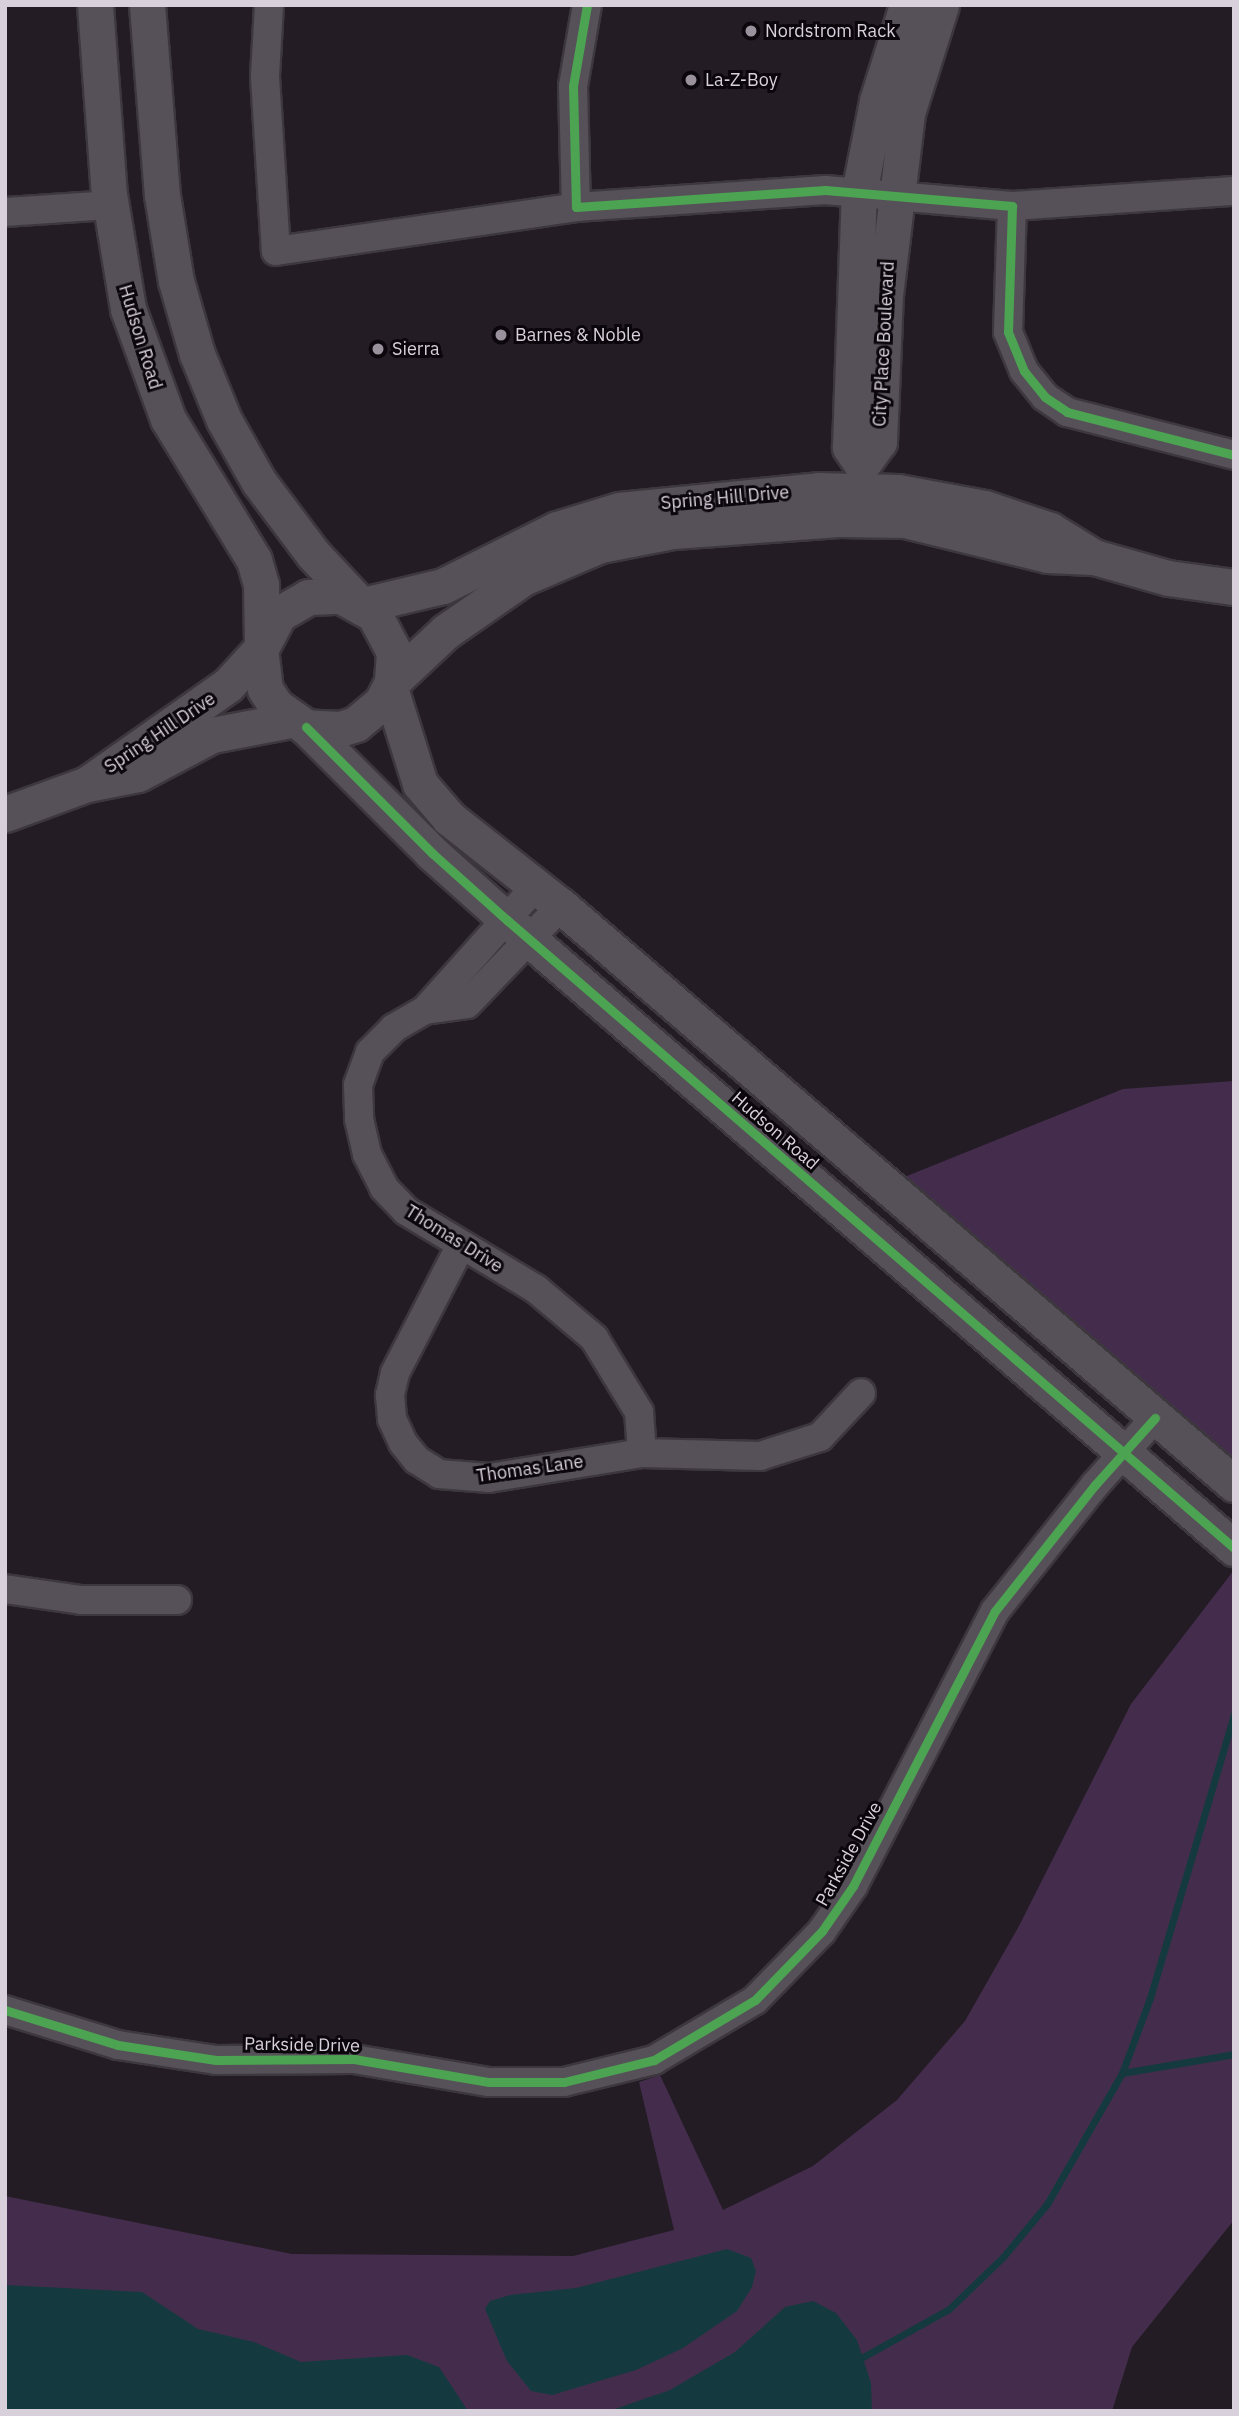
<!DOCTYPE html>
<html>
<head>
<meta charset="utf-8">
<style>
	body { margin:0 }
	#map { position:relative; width:1239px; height:2416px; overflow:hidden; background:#231c24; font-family:"IBM Plex Sans",sans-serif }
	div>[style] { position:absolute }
	.green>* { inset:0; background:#442d4c }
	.water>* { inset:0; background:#143a3f }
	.stream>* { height:7px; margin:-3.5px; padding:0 3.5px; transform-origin:3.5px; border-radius:3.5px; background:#143a3f }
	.roads { filter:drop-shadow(2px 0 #3d373e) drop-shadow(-2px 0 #3d373e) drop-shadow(0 2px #3d373e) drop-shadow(0 -2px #3d373e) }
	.minor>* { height:28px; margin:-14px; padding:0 14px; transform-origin:14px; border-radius:14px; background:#565158 }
	.tertiary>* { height:35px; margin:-17.5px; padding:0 17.5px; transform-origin:17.5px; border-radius:17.5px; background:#565158 }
	.cycleway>* { height:9px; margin:-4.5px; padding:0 4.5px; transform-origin:4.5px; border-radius:4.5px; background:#4ca352 }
	.dots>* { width:19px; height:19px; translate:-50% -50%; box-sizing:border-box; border:4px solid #0a060c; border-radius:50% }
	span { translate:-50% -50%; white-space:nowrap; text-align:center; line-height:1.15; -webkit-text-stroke:6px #0a060c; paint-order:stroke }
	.poi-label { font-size:18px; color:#d8d0db }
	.left { translate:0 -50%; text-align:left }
	.street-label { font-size:18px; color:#d8d0db }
	.frame { position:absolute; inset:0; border:7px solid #d8d0db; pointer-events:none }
</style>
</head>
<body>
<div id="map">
	<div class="green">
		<i style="clip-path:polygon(1234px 1081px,1234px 1466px,902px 1178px,1123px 1089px)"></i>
		<i style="clip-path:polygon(1234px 1570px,1234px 2220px,1132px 2347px,1112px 2411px,5px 2411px,5px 2196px,292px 2254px,573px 2256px,674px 2230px,639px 2082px,660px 2075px,723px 2210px,813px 2166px,897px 2100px,965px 2021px,1019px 1926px,1131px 1704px)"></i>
	</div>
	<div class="water">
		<i style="clip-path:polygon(727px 2249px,751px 2258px,756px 2271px,752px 2287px,737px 2311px,683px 2348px,636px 2370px,552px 2395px,531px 2391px,507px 2361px,485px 2309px,490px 2301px,510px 2295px,576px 2288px)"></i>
		<i style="clip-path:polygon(5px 2285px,142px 2292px,198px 2329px,254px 2342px,301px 2362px,407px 2355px,439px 2367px,468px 2411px,5px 2411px)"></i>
		<i style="clip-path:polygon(813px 2301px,836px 2313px,857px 2340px,871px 2383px,872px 2411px,609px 2411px,670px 2390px,735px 2352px,785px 2307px)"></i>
	</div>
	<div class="stream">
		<i style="left:1122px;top:2073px;width:114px;rotate:-9.6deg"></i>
		<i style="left:863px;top:2357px;width:98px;rotate:-29.2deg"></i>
		<i style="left:949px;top:2309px;width:75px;rotate:-43.9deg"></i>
		<i style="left:1003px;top:2257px;width:69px;rotate:-50.3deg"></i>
		<i style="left:1047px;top:2204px;width:151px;rotate:-60.2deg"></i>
		<i style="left:1122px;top:2073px;width:80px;rotate:-69.5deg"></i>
		<i style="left:1150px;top:1998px;width:296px;rotate:-73.5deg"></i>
	</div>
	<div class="roads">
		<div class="minor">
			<i style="left:269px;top:5px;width:72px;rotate:93.2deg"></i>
			<i style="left:265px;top:77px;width:174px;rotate:86.4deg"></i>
			<i style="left:276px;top:251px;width:303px;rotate:-8.3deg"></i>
			<i style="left:587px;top:5px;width:82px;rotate:99.8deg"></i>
			<i style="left:573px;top:86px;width:121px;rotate:88.6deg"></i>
			<i style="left:576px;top:207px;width:250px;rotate:-3.9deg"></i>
			<i style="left:825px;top:190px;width:188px;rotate:4.9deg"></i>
			<i style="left:1012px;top:206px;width:126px;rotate:91.8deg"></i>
			<i style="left:1008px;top:332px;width:42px;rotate:67.7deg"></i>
			<i style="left:1024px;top:371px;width:33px;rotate:51deg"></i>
			<i style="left:1045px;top:397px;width:27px;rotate:34deg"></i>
			<i style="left:1067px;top:412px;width:172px;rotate:14.4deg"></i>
			<i style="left:1012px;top:206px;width:223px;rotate:-3.9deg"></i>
			<i style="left:5px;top:212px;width:105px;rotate:-3.8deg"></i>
			<i style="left:536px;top:886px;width:166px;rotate:131.8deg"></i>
			<i style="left:425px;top:1010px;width:36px;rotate:150deg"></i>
			<i style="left:394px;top:1028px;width:34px;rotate:135deg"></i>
			<i style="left:370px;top:1052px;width:35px;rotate:110deg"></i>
			<i style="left:358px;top:1085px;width:34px;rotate:88deg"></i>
			<i style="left:359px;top:1119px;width:36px;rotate:77deg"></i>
			<i style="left:367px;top:1154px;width:38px;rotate:63deg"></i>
			<i style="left:384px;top:1188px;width:32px;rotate:46deg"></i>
			<i style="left:406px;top:1211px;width:152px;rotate:31deg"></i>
			<i style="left:536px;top:1289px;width:76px;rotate:40.2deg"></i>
			<i style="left:594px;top:1338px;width:87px;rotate:58.7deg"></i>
			<i style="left:639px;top:1412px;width:41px;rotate:85.8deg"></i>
			<i style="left:425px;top:1010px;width:42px;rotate:-8.1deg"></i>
			<i style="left:467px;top:1004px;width:136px;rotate:-46.2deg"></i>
			<i style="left:460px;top:1247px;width:142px;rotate:117.3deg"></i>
			<i style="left:395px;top:1373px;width:23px;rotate:103deg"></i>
			<i style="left:390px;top:1395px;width:24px;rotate:85deg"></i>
			<i style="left:392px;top:1419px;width:26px;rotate:65deg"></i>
			<i style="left:403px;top:1443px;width:22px;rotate:51deg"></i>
			<i style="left:417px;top:1460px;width:26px;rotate:32deg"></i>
			<i style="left:439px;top:1474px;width:50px;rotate:4.6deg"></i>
			<i style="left:489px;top:1478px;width:155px;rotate:-9.3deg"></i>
			<i style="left:642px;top:1453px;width:118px;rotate:1.5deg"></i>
			<i style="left:760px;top:1456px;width:63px;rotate:-17.6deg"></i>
			<i style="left:820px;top:1437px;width:60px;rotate:-47deg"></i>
			<i style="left:5px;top:1589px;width:77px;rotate:8.2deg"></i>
			<i style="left:81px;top:1600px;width:96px"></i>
			<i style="left:5px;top:2010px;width:118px;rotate:17.2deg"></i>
			<i style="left:118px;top:2045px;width:99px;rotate:8.7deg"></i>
			<i style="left:216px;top:2060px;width:138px;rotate:-0.4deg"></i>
			<i style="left:354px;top:2059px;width:137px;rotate:9.7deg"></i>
			<i style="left:489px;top:2082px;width:75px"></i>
			<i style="left:564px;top:2082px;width:93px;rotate:-13.7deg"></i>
			<i style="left:654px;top:2060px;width:117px;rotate:-30.7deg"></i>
			<i style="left:755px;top:2000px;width:96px;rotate:-45.8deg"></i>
			<i style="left:822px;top:1931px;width:55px;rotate:-55.4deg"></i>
			<i style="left:853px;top:1886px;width:309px;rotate:-62.7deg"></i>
			<i style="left:995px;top:1611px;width:161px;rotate:-51.6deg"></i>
			<i style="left:1095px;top:1485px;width:90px;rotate:-48.2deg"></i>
		</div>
		<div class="tertiary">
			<i style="left:95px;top:5px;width:190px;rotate:85.8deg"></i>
			<i style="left:109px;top:194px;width:117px;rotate:80.6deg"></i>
			<i style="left:128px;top:309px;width:117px;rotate:70deg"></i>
			<i style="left:168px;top:419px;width:165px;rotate:58.6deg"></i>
			<i style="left:254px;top:560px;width:26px;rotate:74deg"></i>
			<i style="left:261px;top:585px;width:59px;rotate:89deg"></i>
			<i style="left:147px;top:5px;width:191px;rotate:85.5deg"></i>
			<i style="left:162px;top:195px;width:87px;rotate:80.8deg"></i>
			<i style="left:176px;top:281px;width:76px;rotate:74deg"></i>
			<i style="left:197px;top:354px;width:71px;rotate:67.8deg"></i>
			<i style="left:224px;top:420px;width:71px;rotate:60.6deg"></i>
			<i style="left:259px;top:482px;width:90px;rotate:53.1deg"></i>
			<i style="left:313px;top:554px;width:64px;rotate:46.9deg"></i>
			<i style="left:862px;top:465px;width:29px;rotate:-54deg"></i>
			<i style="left:879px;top:442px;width:147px;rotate:-87.7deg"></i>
			<i style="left:885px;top:295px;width:183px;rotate:-83.1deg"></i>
			<i style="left:907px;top:113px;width:113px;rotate:-72.5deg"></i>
			<i style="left:862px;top:465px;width:22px;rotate:-124deg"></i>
			<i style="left:850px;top:447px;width:254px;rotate:-88deg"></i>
			<i style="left:859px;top:193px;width:94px;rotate:-78.9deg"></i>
			<i style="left:877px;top:101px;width:101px;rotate:-72.6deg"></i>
			<i style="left:363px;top:605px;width:82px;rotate:-13.4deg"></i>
			<i style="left:443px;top:586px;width:127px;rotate:-26.6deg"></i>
			<i style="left:557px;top:529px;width:65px;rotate:-17deg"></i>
			<i style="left:619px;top:510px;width:200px;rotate:-5.7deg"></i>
			<i style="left:818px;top:490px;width:80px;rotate:1.4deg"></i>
			<i style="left:898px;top:492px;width:88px;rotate:10.4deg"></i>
			<i style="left:985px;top:508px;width:69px;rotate:18.7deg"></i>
			<i style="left:1050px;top:530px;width:52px;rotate:31.5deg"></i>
			<i style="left:392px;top:682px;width:73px;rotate:-43.3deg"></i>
			<i style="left:445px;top:632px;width:95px;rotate:-34.7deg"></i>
			<i style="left:523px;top:578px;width:84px;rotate:-23.2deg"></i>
			<i style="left:600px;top:545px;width:74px;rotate:-10.9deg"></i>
			<i style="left:673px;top:531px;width:166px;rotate:-4.1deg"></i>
			<i style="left:839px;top:519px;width:66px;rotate:0.9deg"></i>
			<i style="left:905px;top:520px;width:146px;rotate:13.8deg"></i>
			<i style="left:1047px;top:555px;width:47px;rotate:2.4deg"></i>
			<i style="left:1094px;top:557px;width:77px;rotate:15.8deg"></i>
			<i style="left:1168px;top:578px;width:67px;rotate:7.8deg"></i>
			<i style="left:390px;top:688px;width:101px;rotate:72.6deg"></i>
			<i style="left:420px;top:784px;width:45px;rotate:49.5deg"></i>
			<i style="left:449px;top:818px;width:142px;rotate:38.2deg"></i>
			<i style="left:561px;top:906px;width:887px;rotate:40.66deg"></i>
			<i style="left:306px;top:727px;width:178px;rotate:45deg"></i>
			<i style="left:432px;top:853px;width:101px;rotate:41.8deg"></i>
			<i style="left:507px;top:920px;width:961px;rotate:40.82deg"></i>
			<i style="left:87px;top:784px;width:172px;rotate:-35.1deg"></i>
			<i style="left:228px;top:685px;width:47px;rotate:-47.6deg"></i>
			<i style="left:260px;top:650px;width:41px;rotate:-62.2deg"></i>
			<i style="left:279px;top:614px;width:34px;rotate:-30deg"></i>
			<i style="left:308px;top:597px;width:33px;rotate:-2deg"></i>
			<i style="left:341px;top:596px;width:38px;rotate:29deg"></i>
			<i style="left:374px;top:614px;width:43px;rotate:62.2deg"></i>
			<i style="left:394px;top:652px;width:30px;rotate:94deg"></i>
			<i style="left:392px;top:682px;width:22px;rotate:117deg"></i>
			<i style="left:382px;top:702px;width:34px;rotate:140deg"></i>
			<i style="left:356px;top:724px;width:17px;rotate:163deg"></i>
			<i style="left:340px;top:729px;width:34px;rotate:-177deg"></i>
			<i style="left:306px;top:727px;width:37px;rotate:-145deg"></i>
			<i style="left:276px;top:706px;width:20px;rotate:-123deg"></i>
			<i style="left:265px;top:689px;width:39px;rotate:-97deg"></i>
			<i style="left:5px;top:814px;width:87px;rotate:-20.1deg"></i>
			<i style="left:87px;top:784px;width:52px;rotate:-11.1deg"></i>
			<i style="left:138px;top:774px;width:84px;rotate:-27.8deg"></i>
			<i style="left:212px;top:735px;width:80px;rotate:-10.8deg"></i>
		</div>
	</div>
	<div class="cycleway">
		<i style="left:587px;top:5px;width:82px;rotate:99.8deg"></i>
		<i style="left:573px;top:86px;width:121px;rotate:88.6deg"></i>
		<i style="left:576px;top:207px;width:250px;rotate:-3.9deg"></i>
		<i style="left:825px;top:190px;width:188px;rotate:4.9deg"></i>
		<i style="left:1012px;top:206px;width:126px;rotate:91.8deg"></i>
		<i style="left:1008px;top:332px;width:42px;rotate:67.7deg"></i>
		<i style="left:1024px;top:371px;width:33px;rotate:51deg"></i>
		<i style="left:1045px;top:397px;width:27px;rotate:34deg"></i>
		<i style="left:1067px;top:412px;width:172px;rotate:14.4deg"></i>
		<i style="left:306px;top:727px;width:178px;rotate:45deg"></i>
		<i style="left:432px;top:853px;width:101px;rotate:41.8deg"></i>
		<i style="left:507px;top:920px;width:961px;rotate:40.82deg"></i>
		<i style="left:5px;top:2010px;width:118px;rotate:17.2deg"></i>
		<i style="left:118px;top:2045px;width:99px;rotate:8.7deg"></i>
		<i style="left:216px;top:2060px;width:138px;rotate:-0.4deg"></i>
		<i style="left:354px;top:2059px;width:137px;rotate:9.7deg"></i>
		<i style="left:489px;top:2082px;width:75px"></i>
		<i style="left:564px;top:2082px;width:93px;rotate:-13.7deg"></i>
		<i style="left:654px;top:2060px;width:117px;rotate:-30.7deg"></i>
		<i style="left:755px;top:2000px;width:96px;rotate:-45.8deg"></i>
		<i style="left:822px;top:1931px;width:55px;rotate:-55.4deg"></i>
		<i style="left:853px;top:1886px;width:309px;rotate:-62.7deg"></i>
		<i style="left:995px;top:1611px;width:161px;rotate:-51.6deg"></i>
		<i style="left:1095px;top:1485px;width:90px;rotate:-48.2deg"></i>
	</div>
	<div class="dots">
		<i style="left:751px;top:31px;background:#99919b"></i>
		<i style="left:691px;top:80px;background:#99919b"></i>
		<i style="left:501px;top:335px;background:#99919b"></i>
		<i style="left:378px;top:349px;background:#99919b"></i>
	</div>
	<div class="poi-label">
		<span class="left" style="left:765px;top:31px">Nordstrom Rack</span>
		<span class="left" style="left:705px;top:80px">La-Z-Boy</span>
		<span class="left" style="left:515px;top:335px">Barnes &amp; Noble</span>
		<span class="left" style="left:392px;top:349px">Sierra</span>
	</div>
	<div class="street-label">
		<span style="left:140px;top:337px;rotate:73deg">Hudson Road</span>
		<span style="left:884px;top:344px;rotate:-87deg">City Place Boulevard</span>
		<span style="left:725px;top:498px;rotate:-5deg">Spring Hill Drive</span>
		<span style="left:160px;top:733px;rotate:-34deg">Spring Hill Drive</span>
		<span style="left:775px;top:1131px;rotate:41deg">Hudson Road</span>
		<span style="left:454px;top:1239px;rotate:32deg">Thomas Drive</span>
		<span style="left:530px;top:1469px;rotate:-8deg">Thomas Lane</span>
		<span style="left:849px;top:1854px;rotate:-61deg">Parkside Drive</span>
		<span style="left:302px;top:2045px;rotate:1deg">Parkside Drive</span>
	</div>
	<div class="frame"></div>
</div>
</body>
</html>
